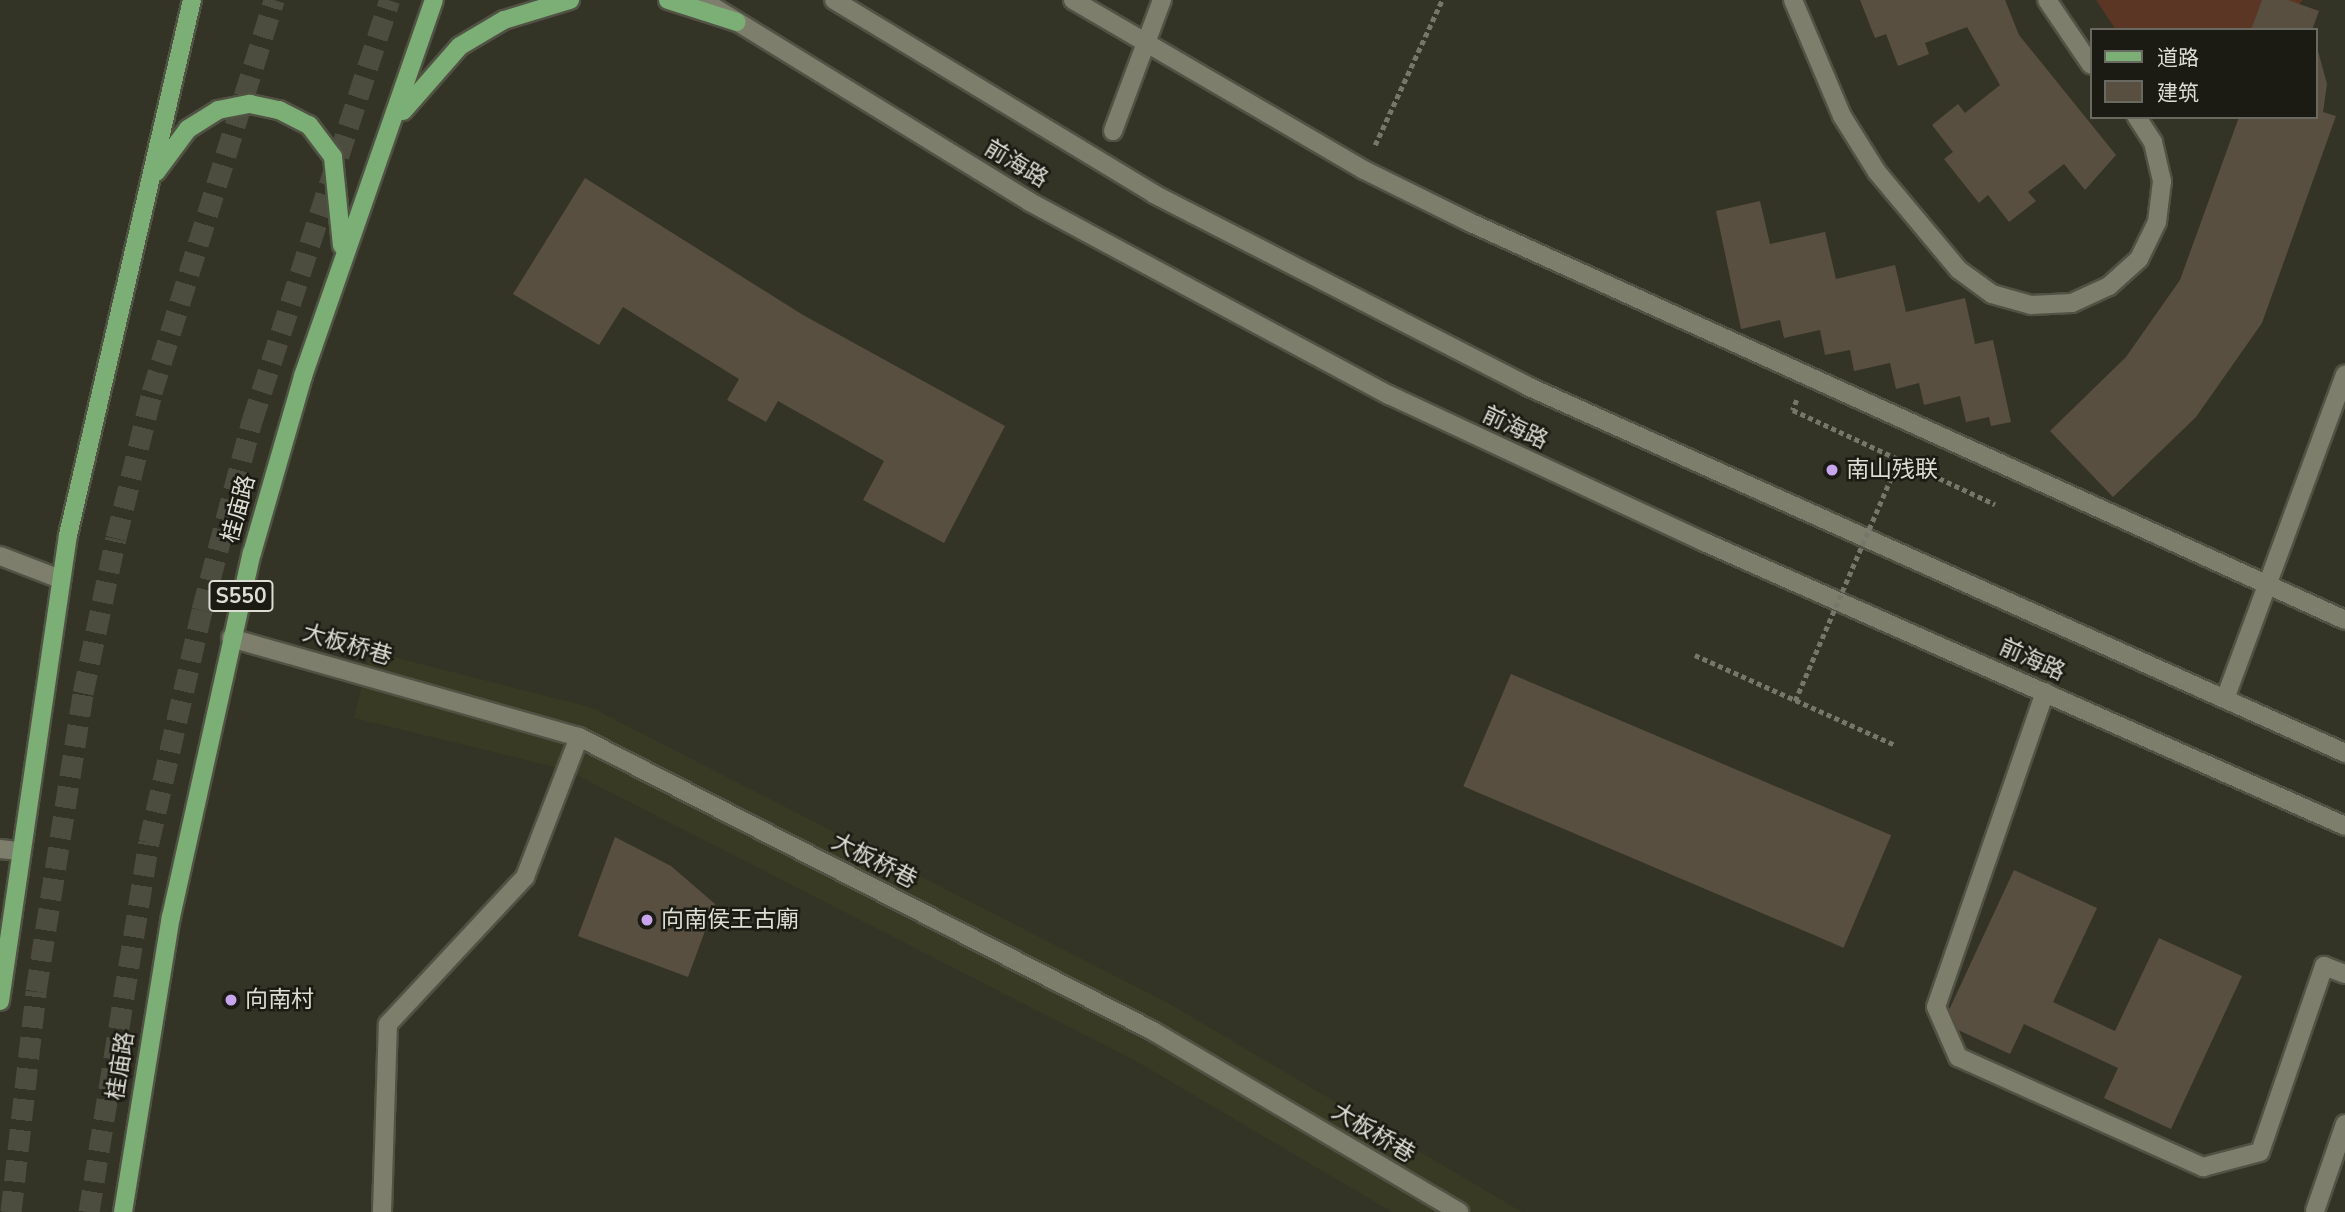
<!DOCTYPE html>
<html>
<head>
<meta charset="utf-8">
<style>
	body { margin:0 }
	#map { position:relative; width:2345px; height:1212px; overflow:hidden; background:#333425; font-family:"Nunito Sans","Noto Sans SC",sans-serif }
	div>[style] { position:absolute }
	.built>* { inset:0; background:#393a24 }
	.green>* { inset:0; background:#5c3624 }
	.building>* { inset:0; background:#594f41; transform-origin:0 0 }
	.highway-tunnel>* { height:21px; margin-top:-10.5px; transform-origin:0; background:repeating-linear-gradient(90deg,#4c4d3f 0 21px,transparent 0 31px) }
	.path>* { height:4.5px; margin-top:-2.25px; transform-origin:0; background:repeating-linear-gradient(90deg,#76776a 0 5px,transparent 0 8.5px) }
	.roads { filter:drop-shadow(2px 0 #515244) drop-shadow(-2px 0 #515244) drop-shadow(0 2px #515244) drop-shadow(0 -2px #515244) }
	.lane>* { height:18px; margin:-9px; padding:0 9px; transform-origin:9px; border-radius:9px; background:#7d7e6c }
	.street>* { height:18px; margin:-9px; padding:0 9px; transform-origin:9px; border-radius:9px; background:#7d7e6c }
	.secondary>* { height:18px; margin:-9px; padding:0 9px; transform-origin:9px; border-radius:9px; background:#7d7e6c }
	.primary>* { height:18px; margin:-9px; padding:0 9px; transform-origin:9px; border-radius:9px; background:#7baf76 }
	.path-bridge>* { height:4.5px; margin-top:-2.25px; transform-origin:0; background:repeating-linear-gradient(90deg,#76776a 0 5px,transparent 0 8.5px) }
	.dots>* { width:19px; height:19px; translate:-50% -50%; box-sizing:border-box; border:4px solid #1b1b14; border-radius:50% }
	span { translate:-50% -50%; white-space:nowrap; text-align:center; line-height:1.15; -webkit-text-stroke:5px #1b1b14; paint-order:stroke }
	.shield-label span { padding:2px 5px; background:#1b1b14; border:2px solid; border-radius:5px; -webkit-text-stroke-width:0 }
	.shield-label { font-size:21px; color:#dcddd3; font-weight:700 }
	.street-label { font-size:23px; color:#dcddd3 }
	.poi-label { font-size:23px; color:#dcddd3 }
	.left { translate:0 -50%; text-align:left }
	.legend { position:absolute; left:2090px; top:28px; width:228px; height:91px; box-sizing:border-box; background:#1b1b14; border:2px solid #686960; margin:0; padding:9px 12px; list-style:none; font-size:21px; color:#dcddd3 }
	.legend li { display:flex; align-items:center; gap:14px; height:35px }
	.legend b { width:35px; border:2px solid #686960 }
</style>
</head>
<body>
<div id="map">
	<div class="built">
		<i style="clip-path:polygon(370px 651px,590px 707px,1168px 1003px,1522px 1212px,1392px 1212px,1136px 1061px,567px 770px,354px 718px)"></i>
	</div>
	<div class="green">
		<i style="clip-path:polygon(2096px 0,2303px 0,2274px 30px,2116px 30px)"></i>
	</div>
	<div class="building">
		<i style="clip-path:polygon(1860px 0,2005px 0,2019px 35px,2116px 155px,2085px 190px,2064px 164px,2028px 192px,2036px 201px,2009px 222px,1988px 195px,1979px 203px,1944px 159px,1953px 152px,1932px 125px,1958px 104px,1965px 113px,2000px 85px,1967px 27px,1925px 43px,1929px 54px,1898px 66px,1886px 34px,1875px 38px)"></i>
		<i style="clip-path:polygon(2262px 0,2288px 0,2319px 11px,2312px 30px,2251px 30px)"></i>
		<i style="clip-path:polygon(2315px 40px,2327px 84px,2323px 112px,2336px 116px,2262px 323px,2196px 417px,2113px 497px,2050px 431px,2126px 357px,2180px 280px,2239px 117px,2315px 117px)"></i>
		<i style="clip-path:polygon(585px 178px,803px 315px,1005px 426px,944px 543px,863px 500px,884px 461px,778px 401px,766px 422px,727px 400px,739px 379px,623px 307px,599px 345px,513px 294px)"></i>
		<i style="clip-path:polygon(1760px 201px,1770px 244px,1825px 232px,1836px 279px,1895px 265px,1906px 312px,1965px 298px,1975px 344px,1993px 340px,2011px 422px,1991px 426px,1989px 417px,1966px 422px,1960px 396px,1924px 405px,1919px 383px,1896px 389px,1890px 363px,1854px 371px,1850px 350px,1825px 355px,1820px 330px,1784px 338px,1780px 320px,1741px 329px,1716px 211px)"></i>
		<i style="left:1511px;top:674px;width:413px;height:122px;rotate:23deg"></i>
		<i style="clip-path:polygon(615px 837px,671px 866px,715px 904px,688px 977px,578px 936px)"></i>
		<i style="clip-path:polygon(2014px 870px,2097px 908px,2053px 1002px,2115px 1031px,2159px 938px,2242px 976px,2171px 1129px,2104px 1098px,2118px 1068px,2024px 1024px,2010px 1054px,1943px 1023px)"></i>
	</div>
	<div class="highway-tunnel">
		<i style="left:11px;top:1212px;width:222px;rotate:-83.5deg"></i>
		<i style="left:36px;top:991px;width:302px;rotate:-81deg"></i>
		<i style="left:83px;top:693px;width:158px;rotate:-78deg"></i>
		<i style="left:116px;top:538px;width:150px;rotate:-76.1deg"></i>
		<i style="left:152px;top:392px;width:411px;rotate:-72.7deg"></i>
		<i style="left:89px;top:1212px;width:375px;rotate:-80.8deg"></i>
		<i style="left:149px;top:842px;width:238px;rotate:-77.1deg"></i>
		<i style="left:202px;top:610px;width:196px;rotate:-75.2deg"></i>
		<i style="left:252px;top:421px;width:443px;rotate:-71.9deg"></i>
	</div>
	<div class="path">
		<i style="left:1375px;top:145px;width:160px;rotate:-65.2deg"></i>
		<i style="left:1797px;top:400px;width:11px;rotate:112deg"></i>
		<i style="left:1793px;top:410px;width:223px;rotate:25deg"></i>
		<i style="left:1695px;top:655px;width:219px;rotate:24.2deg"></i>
	</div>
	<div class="roads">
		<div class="lane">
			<i style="left:1073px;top:0;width:337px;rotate:30.3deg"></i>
			<i style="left:1364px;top:170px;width:117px;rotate:26.3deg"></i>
			<i style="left:1469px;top:222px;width:962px;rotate:24.43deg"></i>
			<i style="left:1793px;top:0;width:126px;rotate:67.1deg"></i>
			<i style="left:1842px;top:116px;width:66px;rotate:58deg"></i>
			<i style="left:1877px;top:172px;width:128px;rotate:50.1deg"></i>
			<i style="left:1959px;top:270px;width:41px;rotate:36deg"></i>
			<i style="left:1992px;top:294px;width:41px;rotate:15.8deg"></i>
			<i style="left:2031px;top:305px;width:41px;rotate:-2.8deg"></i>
			<i style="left:2072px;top:303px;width:41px;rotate:-24.7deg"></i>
			<i style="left:2109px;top:286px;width:40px;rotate:-42deg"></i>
			<i style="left:2139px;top:259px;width:41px;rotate:-64.1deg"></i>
			<i style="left:2157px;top:222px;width:41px;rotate:-83deg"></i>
			<i style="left:2162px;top:181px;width:40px;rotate:-103deg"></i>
			<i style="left:2153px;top:142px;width:30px;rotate:-123deg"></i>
			<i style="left:2047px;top:0;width:78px;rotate:55.9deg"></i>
			<i style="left:1113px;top:131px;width:140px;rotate:-69.5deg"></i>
			<i style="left:2045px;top:692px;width:333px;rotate:109.1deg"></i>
			<i style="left:1936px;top:1007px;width:55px;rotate:66.3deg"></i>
			<i style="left:1958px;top:1057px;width:269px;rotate:24.2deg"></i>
			<i style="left:2203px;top:1167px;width:59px;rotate:-14.7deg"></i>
			<i style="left:2260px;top:1152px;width:197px;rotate:-71deg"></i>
			<i style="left:2324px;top:966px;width:22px;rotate:21deg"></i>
			<i style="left:2225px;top:699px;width:346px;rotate:-69.7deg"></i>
			<i style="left:2315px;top:1211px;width:92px;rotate:-71deg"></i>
		</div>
		<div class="street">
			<i style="left:0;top:556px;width:64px;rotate:21deg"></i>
			<i style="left:231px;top:638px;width:362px;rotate:15.9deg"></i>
			<i style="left:579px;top:737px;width:645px;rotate:27.12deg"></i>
			<i style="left:1153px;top:1031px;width:356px;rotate:30.6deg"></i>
			<i style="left:0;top:849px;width:20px;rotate:6deg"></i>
			<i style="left:382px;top:1212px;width:188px;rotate:-88.2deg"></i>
			<i style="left:388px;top:1024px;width:201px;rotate:-47deg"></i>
			<i style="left:525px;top:877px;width:150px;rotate:-68.9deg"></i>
		</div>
		<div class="secondary">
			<i style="left:702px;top:0;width:385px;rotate:31.6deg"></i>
			<i style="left:1030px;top:202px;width:408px;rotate:28.3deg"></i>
			<i style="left:1389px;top:395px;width:345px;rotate:25deg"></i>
			<i style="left:1702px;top:541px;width:703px;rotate:23.9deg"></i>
			<i style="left:834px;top:0;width:374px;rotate:31.2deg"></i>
			<i style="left:1154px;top:194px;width:420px;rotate:27.2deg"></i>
			<i style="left:1527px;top:386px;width:897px;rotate:24.16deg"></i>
		</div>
		<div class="primary">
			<i style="left:668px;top:0;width:72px;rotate:17.7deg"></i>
			<i style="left:403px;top:111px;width:86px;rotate:-48.8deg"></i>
			<i style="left:460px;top:46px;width:51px;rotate:-30.6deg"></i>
			<i style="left:504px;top:20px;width:69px;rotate:-16.9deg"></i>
			<i style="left:156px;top:172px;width:54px;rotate:-53.3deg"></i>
			<i style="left:188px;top:129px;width:36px;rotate:-32deg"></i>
			<i style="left:218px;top:110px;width:33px;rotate:-11deg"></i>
			<i style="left:250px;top:104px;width:30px;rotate:12deg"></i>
			<i style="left:279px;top:110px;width:34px;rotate:27deg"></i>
			<i style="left:309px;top:125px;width:40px;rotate:53deg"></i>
			<i style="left:333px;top:157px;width:89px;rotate:84.2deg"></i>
			<i style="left:0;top:1001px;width:471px;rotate:-81.7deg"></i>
			<i style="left:68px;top:535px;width:549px;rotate:-76.95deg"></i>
			<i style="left:123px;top:1212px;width:299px;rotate:-80.8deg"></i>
			<i style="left:171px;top:917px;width:373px;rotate:-77.5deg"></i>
			<i style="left:252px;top:553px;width:184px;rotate:-73.9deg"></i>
			<i style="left:303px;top:376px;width:398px;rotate:-70.8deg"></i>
		</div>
	</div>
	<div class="path-bridge">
		<i style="left:1795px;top:701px;width:263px;rotate:-66.7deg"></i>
	</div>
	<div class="dots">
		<i style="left:1832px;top:470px;background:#c7a6ef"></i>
		<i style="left:647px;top:920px;background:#c7a6ef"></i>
		<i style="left:231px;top:1000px;background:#c7a6ef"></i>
	</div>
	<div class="shield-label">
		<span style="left:241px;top:596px">S550</span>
	</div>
	<div class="street-label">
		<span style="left:1016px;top:164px;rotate:31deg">前海路</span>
		<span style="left:1515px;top:428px;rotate:25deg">前海路</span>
		<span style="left:239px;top:509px;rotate:-75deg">桂庙路</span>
		<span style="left:347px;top:645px;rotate:16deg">大板桥巷</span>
		<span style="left:2032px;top:660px;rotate:24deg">前海路</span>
		<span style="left:874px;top:861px;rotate:27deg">大板桥巷</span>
		<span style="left:121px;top:1066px;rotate:-81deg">桂庙路</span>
		<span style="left:1373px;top:1133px;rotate:31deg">大板桥巷</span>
	</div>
	<div class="poi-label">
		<span class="left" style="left:1846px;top:470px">南山残联</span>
		<span class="left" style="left:661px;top:920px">向南侯王古廟</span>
		<span class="left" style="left:245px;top:1000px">向南村</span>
	</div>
	<ul class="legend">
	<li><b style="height:9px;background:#7baf76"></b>道路</li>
	<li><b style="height:19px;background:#594f41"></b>建筑</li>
	</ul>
</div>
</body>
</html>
